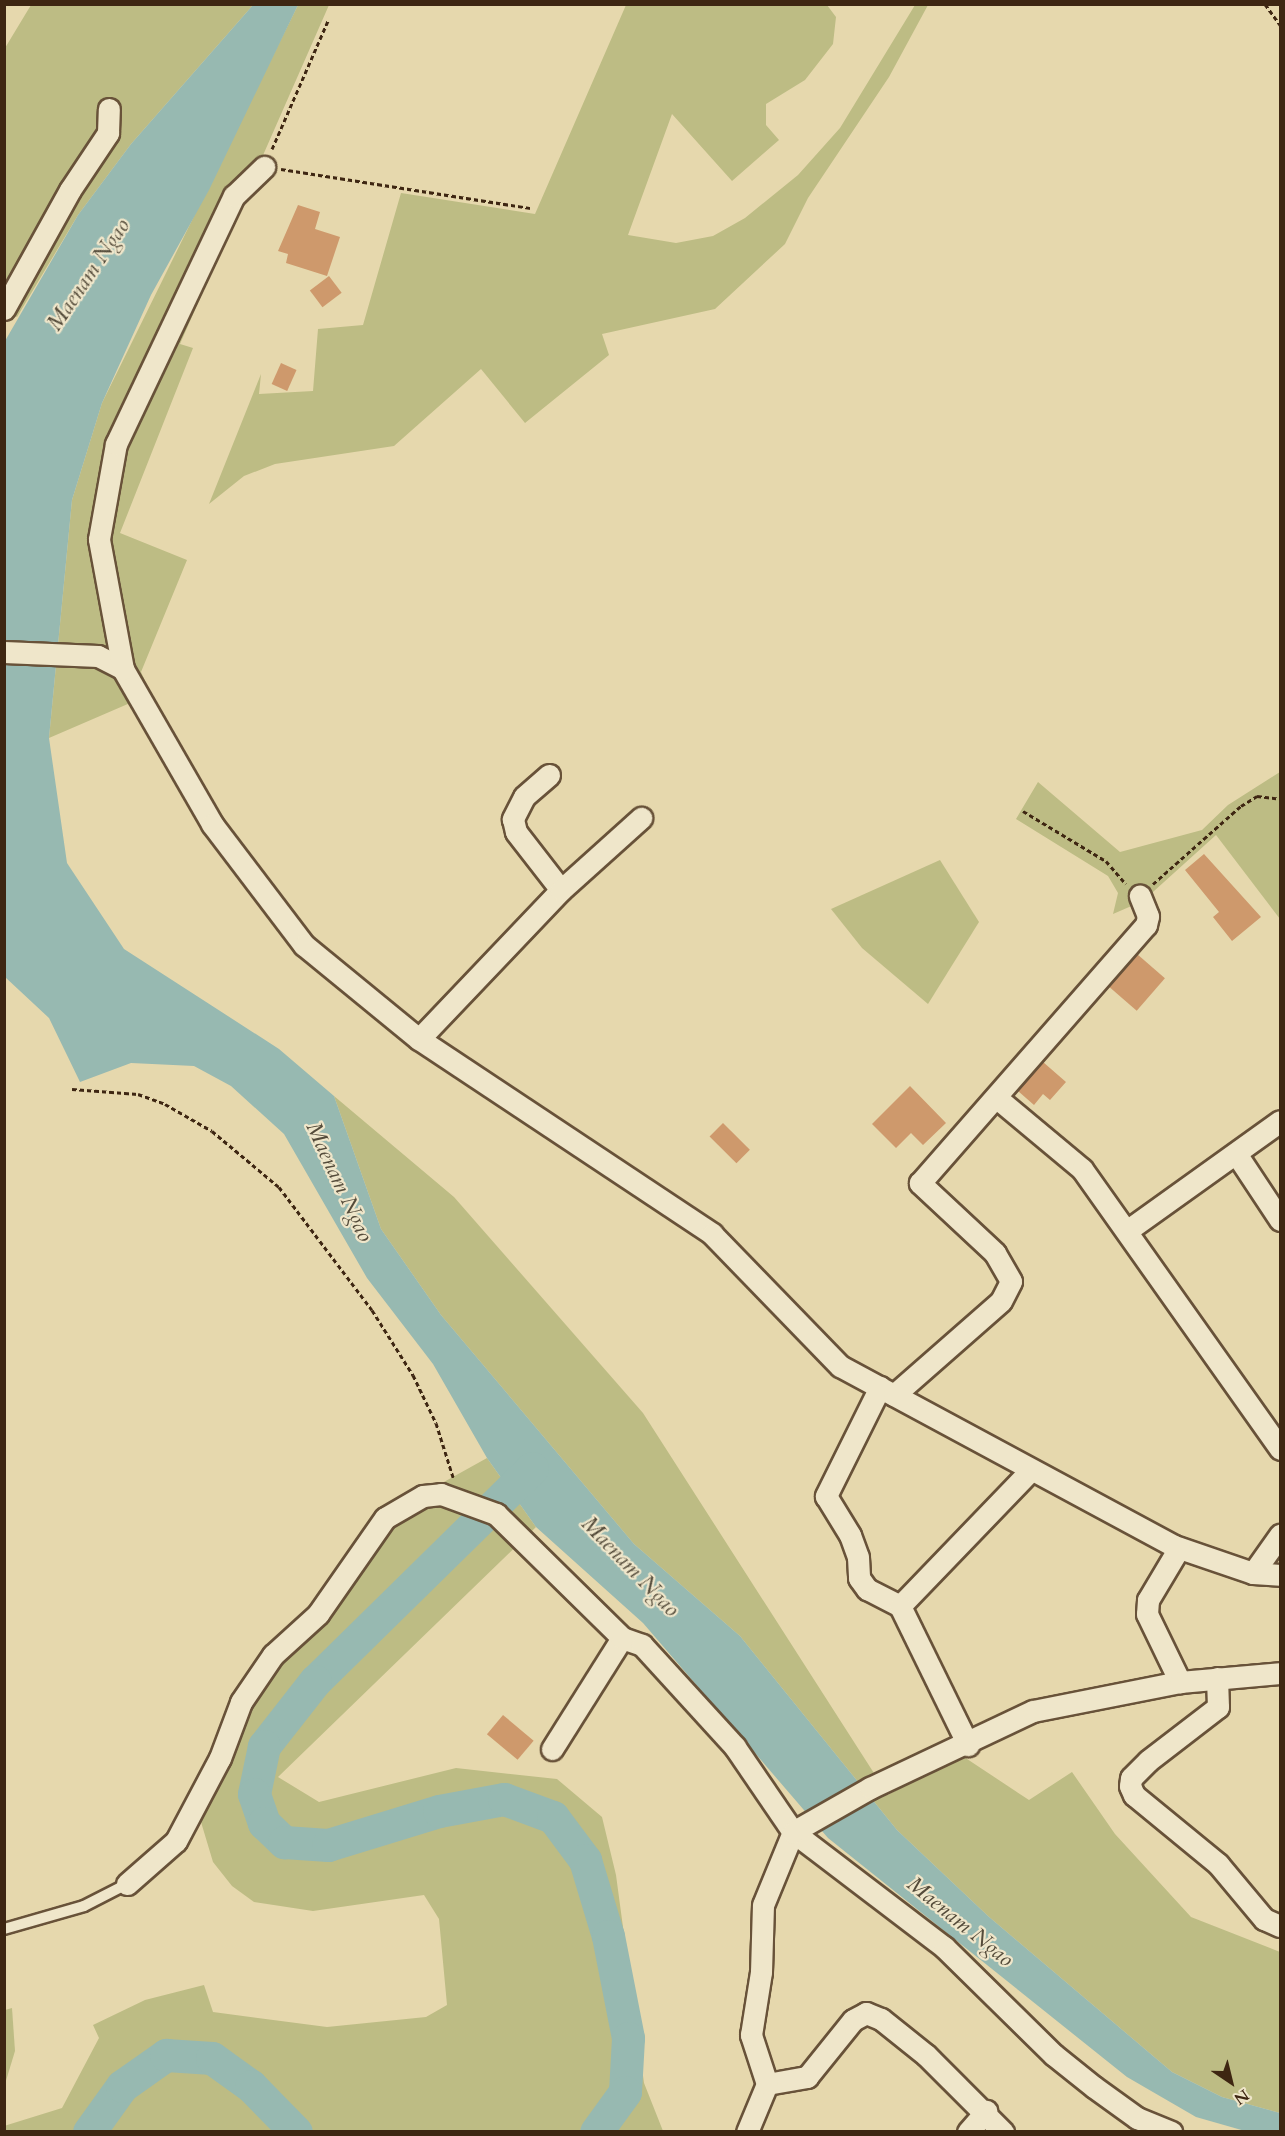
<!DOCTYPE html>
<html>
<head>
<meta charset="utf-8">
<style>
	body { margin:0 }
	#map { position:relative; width:1285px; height:2136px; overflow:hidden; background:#e6d8ad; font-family:Cardo,serif }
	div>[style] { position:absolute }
	.green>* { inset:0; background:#bdbc84 }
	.water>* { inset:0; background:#97b9b1 }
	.river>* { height:33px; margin:-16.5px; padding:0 16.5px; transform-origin:16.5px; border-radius:16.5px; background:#97b9b1 }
	.building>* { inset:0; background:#ce996c; transform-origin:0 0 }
	.path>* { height:3px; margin-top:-1.5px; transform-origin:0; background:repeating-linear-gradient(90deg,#3e2612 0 4.5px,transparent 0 7.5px) }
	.roads { filter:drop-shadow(2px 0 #685239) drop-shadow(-2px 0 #685239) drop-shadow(0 2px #685239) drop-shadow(0 -2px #685239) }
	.lane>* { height:10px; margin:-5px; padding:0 5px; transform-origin:5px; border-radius:5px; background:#efe6ca }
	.street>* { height:21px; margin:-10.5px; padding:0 10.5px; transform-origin:10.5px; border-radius:10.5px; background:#efe6ca }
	span { translate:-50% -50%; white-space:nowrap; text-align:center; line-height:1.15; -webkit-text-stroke:4.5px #efe6ca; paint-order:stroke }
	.water-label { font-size:22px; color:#544b3a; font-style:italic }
	.frame { position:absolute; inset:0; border:6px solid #3e2612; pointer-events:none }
	.north { position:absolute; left:1201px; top:2052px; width:60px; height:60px; -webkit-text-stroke:4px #efe6ca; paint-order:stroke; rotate:145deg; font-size:16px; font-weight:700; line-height:24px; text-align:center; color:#3e2612 }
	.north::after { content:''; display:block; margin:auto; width:21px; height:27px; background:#3e2612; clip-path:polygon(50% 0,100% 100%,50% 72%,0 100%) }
</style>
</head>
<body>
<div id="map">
	<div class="green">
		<i style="clip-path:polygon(31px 5px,253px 5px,131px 144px,78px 215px,17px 317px,5px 310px,5px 48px)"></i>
		<i style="clip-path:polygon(298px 5px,329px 5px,180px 344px,193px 348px,120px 533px,187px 560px,141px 672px,151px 694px,49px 738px,72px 500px,102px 403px)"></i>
		<i style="clip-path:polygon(626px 5px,827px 5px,836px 17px,833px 44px,805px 80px,766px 104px,766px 125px,779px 140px,732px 181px,672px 114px,628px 235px,676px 243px,713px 236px,745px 218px,798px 175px,840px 128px,915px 5px,928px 5px,889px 77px,808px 198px,785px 244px,715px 309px,602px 334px,609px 355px,525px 423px,481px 369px,394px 446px,275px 464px,244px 476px,209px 504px,261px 374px,259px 394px,313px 391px,318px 329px,363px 325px,401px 193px,535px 214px)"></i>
		<i style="clip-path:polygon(1280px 772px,1280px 919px,1216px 835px,1143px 901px,1113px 914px,1118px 893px,1108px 876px,1016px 819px,1038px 782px,1120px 852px,1202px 830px,1228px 805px)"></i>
		<i style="clip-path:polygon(940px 860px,979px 922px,928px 1004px,862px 948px,831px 909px)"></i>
		<i style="clip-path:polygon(334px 1096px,454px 1197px,643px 1413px,888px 1795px,961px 1755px,1029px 1800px,1072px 1772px,1115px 1834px,1191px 1917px,1280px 1952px,1280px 2113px,1222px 2097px,1172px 2072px,988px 1916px,897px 1830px,740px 1636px,634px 1544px,441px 1315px,381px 1229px)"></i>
		<i style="clip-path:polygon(487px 1458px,536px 1527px,278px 1777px,319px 1802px,456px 1768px,557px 1779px,602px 1817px,616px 1875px,644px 2083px,663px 2131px,5px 2132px,4px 2126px,62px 2108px,99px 2038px,93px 2025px,145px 2000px,204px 1985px,213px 2012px,327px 2027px,426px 2017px,447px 2005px,439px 1919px,424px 1895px,313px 1911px,254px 1902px,232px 1886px,213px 1862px,201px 1822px,184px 1809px,372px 1522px)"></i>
		<i style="clip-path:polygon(12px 2008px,15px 2051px,5px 2084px,5px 2010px)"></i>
	</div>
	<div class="water">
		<i style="clip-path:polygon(253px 5px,298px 5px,209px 190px,151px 295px,102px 403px,72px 500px,49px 738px,67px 863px,124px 949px,279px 1049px,334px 1096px,381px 1229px,441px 1315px,634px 1544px,740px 1636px,897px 1830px,988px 1916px,1172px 2072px,1222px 2097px,1280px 2113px,1280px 2131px,1245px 2131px,1196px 2117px,1127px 2077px,828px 1838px,643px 1623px,536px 1527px,487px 1458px,433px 1364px,367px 1278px,284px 1134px,231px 1086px,194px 1066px,131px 1063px,80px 1082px,49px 1018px,5px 977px,5px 341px,78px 215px,131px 144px)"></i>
	</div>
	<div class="river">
		<i style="left:532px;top:1468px;width:304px;rotate:135.5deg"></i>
		<i style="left:315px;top:1681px;width:83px;rotate:128.1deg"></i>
		<i style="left:264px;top:1746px;width:49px;rotate:101.8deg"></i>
		<i style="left:254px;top:1794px;width:31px;rotate:71deg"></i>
		<i style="left:264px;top:1823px;width:28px;rotate:44deg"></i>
		<i style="left:284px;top:1842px;width:44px;rotate:3.9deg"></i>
		<i style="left:328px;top:1845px;width:116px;rotate:-17deg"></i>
		<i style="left:439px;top:1811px;width:66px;rotate:-10.5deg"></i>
		<i style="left:504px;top:1799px;width:52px;rotate:20.2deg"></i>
		<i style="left:553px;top:1817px;width:54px;rotate:53.3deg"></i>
		<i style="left:585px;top:1860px;width:79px;rotate:73.2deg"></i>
		<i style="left:608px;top:1936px;width:104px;rotate:78.9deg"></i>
		<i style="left:628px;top:2038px;width:54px;rotate:93.2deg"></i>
		<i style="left:625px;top:2092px;width:49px;rotate:125.9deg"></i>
		<i style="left:89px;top:2132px;width:57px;rotate:-54.3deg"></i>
		<i style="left:122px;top:2086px;width:54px;rotate:-35.2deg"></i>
		<i style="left:166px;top:2055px;width:46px;rotate:3.7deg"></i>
		<i style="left:212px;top:2058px;width:48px;rotate:35.7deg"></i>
		<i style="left:251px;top:2086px;width:64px;rotate:45.6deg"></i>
	</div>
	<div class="building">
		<i style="clip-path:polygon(298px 205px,320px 212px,315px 229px,340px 237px,327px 276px,286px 263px,288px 254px,278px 251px)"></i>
		<i style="left:329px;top:276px;width:21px;height:24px;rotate:53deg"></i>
		<i style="left:281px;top:363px;width:17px;height:23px;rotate:24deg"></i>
		<i style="clip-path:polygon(1204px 854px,1261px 917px,1232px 941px,1213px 917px,1219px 912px,1185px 870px)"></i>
		<i style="left:1137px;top:954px;width:37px;height:43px;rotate:41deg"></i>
		<i style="clip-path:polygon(1043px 1062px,1066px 1082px,1050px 1100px,1043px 1094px,1034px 1105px,1018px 1091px)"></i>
		<i style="clip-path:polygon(910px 1086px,946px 1123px,923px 1145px,911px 1133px,896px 1148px,872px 1124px)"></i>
		<i style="left:723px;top:1123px;width:38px;height:19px;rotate:45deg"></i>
		<i style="left:503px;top:1715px;width:40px;height:25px;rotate:40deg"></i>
	</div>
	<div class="path">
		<i style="left:1265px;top:4px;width:26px;rotate:54deg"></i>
		<i style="left:272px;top:149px;width:140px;rotate:-66.4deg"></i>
		<i style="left:281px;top:169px;width:253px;rotate:8.9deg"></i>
		<i style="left:1023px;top:811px;width:97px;rotate:31.1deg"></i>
		<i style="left:1106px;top:861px;width:30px;rotate:49deg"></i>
		<i style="left:1153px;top:884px;width:118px;rotate:-41.6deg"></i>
		<i style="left:1241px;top:806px;width:19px;rotate:-32deg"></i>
		<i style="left:1257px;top:796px;width:23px;rotate:7deg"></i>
		<i style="left:72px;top:1089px;width:66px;rotate:4.3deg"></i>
		<i style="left:138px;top:1094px;width:29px;rotate:20deg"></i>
		<i style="left:165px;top:1104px;width:54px;rotate:29.9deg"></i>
		<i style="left:212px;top:1131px;width:87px;rotate:39.9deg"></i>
		<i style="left:279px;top:1187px;width:154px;rotate:52.9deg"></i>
		<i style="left:372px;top:1310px;width:77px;rotate:57.8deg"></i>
		<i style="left:413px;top:1375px;width:53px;rotate:64.4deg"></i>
		<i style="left:436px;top:1423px;width:57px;rotate:72.5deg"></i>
	</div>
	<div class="roads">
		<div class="lane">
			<i style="left:4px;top:1929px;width:83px;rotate:-16deg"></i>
			<i style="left:84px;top:1906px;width:48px;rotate:-27.1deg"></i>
		</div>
		<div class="street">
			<i style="left:4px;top:309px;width:136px;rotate:-61deg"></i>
			<i style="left:70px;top:190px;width:69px;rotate:-56.3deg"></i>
			<i style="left:108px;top:133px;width:24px;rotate:-88deg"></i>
			<i style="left:4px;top:652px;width:94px;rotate:2.4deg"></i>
			<i style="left:98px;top:656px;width:28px;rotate:27deg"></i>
			<i style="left:123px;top:669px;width:179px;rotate:60.1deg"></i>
			<i style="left:212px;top:824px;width:152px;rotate:52.8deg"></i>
			<i style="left:304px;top:945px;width:149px;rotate:39.3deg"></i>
			<i style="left:419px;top:1039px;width:352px;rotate:33.6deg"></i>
			<i style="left:712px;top:1234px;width:184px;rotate:45.9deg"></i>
			<i style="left:840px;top:1366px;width:379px;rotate:28.3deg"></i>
			<i style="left:1174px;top:1546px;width:83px;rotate:18.9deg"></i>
			<i style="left:1253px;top:1573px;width:27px;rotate:4deg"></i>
			<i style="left:123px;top:669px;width:132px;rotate:-100.5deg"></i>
			<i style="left:99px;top:539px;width:97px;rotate:-79.9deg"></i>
			<i style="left:116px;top:444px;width:275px;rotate:-64.6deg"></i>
			<i style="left:234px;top:196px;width:42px;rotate:-44deg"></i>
			<i style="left:549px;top:775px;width:33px;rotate:139deg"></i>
			<i style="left:524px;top:797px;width:25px;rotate:117deg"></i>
			<i style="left:513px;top:819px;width:13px;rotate:77deg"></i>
			<i style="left:516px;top:832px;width:73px;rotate:52.2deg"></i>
			<i style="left:419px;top:1039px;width:206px;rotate:-46.4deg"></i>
			<i style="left:561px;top:890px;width:108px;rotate:-42deg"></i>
			<i style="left:998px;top:1099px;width:109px;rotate:39.8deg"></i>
			<i style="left:1082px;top:1169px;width:343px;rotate:54.7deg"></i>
			<i style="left:1237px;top:1155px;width:78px;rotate:56.5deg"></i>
			<i style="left:1128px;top:1230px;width:187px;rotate:-35.6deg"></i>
			<i style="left:880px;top:1387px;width:122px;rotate:116.4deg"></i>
			<i style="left:826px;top:1496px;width:46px;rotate:58.4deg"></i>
			<i style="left:850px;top:1535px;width:23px;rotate:70deg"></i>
			<i style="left:858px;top:1557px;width:21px;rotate:87deg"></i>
			<i style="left:859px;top:1578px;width:14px;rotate:54deg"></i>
			<i style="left:867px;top:1589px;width:37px;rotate:27deg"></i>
			<i style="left:900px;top:1606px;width:187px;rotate:-46.1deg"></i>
			<i style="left:894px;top:1395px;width:142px;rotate:-41.3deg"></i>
			<i style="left:1001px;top:1301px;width:22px;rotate:-63deg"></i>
			<i style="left:1011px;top:1281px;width:32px;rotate:-120deg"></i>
			<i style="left:995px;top:1253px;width:103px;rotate:-137deg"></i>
			<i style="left:920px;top:1183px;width:343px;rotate:-48.8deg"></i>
			<i style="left:1146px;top:925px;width:9px;rotate:-77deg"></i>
			<i style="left:1148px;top:916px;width:22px;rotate:-112deg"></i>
			<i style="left:1179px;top:1548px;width:61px;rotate:120.8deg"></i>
			<i style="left:1148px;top:1600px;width:14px;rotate:94deg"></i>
			<i style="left:1147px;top:1614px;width:76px;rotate:64.1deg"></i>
			<i style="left:1253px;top:1573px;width:47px;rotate:-54.6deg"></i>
			<i style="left:900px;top:1606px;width:155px;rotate:63.9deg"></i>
			<i style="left:1217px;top:1678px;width:29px;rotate:88deg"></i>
			<i style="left:1218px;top:1707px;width:88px;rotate:142.4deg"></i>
			<i style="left:1148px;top:1761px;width:24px;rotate:135deg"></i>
			<i style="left:1131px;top:1778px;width:8px;rotate:97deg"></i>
			<i style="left:1130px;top:1786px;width:10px;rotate:66deg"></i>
			<i style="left:1134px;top:1795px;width:109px;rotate:39.4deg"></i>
			<i style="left:1218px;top:1864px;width:72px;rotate:50.1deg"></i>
			<i style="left:1264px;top:1919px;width:17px;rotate:24deg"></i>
			<i style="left:552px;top:1749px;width:131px;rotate:-57.8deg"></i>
			<i style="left:127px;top:1884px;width:65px;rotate:-41.3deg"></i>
			<i style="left:176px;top:1841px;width:94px;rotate:-62.1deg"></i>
			<i style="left:220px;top:1758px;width:60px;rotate:-69.4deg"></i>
			<i style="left:241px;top:1702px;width:57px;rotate:-55.8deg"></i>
			<i style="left:273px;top:1655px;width:61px;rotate:-42.3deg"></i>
			<i style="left:318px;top:1614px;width:117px;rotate:-55.1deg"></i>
			<i style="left:385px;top:1518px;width:44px;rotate:-30.1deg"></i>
			<i style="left:423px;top:1496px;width:18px;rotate:-6deg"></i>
			<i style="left:441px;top:1494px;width:59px;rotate:20deg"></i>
			<i style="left:496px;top:1514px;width:177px;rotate:44.5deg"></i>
			<i style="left:622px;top:1638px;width:21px;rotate:19deg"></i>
			<i style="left:642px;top:1645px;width:138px;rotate:47.6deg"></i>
			<i style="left:735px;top:1747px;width:103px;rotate:55.7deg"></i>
			<i style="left:793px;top:1832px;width:190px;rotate:37.3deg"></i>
			<i style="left:944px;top:1947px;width:154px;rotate:44.5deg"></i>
			<i style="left:1054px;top:2055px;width:51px;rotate:38.7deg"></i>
			<i style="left:1094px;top:2087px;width:53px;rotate:35.8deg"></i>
			<i style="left:1137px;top:2118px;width:37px;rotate:22deg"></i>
			<i style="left:767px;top:2084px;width:41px;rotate:-9.9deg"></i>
			<i style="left:807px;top:2077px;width:73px;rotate:-51.1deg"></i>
			<i style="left:853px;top:2020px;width:15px;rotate:-28deg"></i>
			<i style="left:866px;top:2013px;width:16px;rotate:22deg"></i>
			<i style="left:881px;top:2019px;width:58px;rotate:38.7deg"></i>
			<i style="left:926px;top:2055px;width:109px;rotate:45deg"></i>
			<i style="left:747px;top:2132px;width:52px;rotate:-67.4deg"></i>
			<i style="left:767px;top:2084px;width:52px;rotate:-108.1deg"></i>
			<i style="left:751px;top:2035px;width:64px;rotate:-81deg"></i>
			<i style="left:761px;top:1972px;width:67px;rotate:-88.3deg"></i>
			<i style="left:763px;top:1905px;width:79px;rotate:-67.7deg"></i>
			<i style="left:793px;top:1832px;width:89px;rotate:-29.7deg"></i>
			<i style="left:870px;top:1788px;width:180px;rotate:-25.3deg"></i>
			<i style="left:1033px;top:1711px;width:150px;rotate:-11.2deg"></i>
			<i style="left:1180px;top:1682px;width:100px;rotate:-5.1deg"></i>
			<i style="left:968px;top:2132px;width:28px;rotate:-49deg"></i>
		</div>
	</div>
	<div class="water-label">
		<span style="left:89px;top:275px;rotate:-56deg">Maenam Ngao</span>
		<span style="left:339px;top:1182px;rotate:65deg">Maenam Ngao</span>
		<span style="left:630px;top:1567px;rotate:46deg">Maenam Ngao</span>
		<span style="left:960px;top:1922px;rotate:39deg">Maenam Ngao</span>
	</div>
	<div class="frame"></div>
	<div class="north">N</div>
</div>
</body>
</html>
